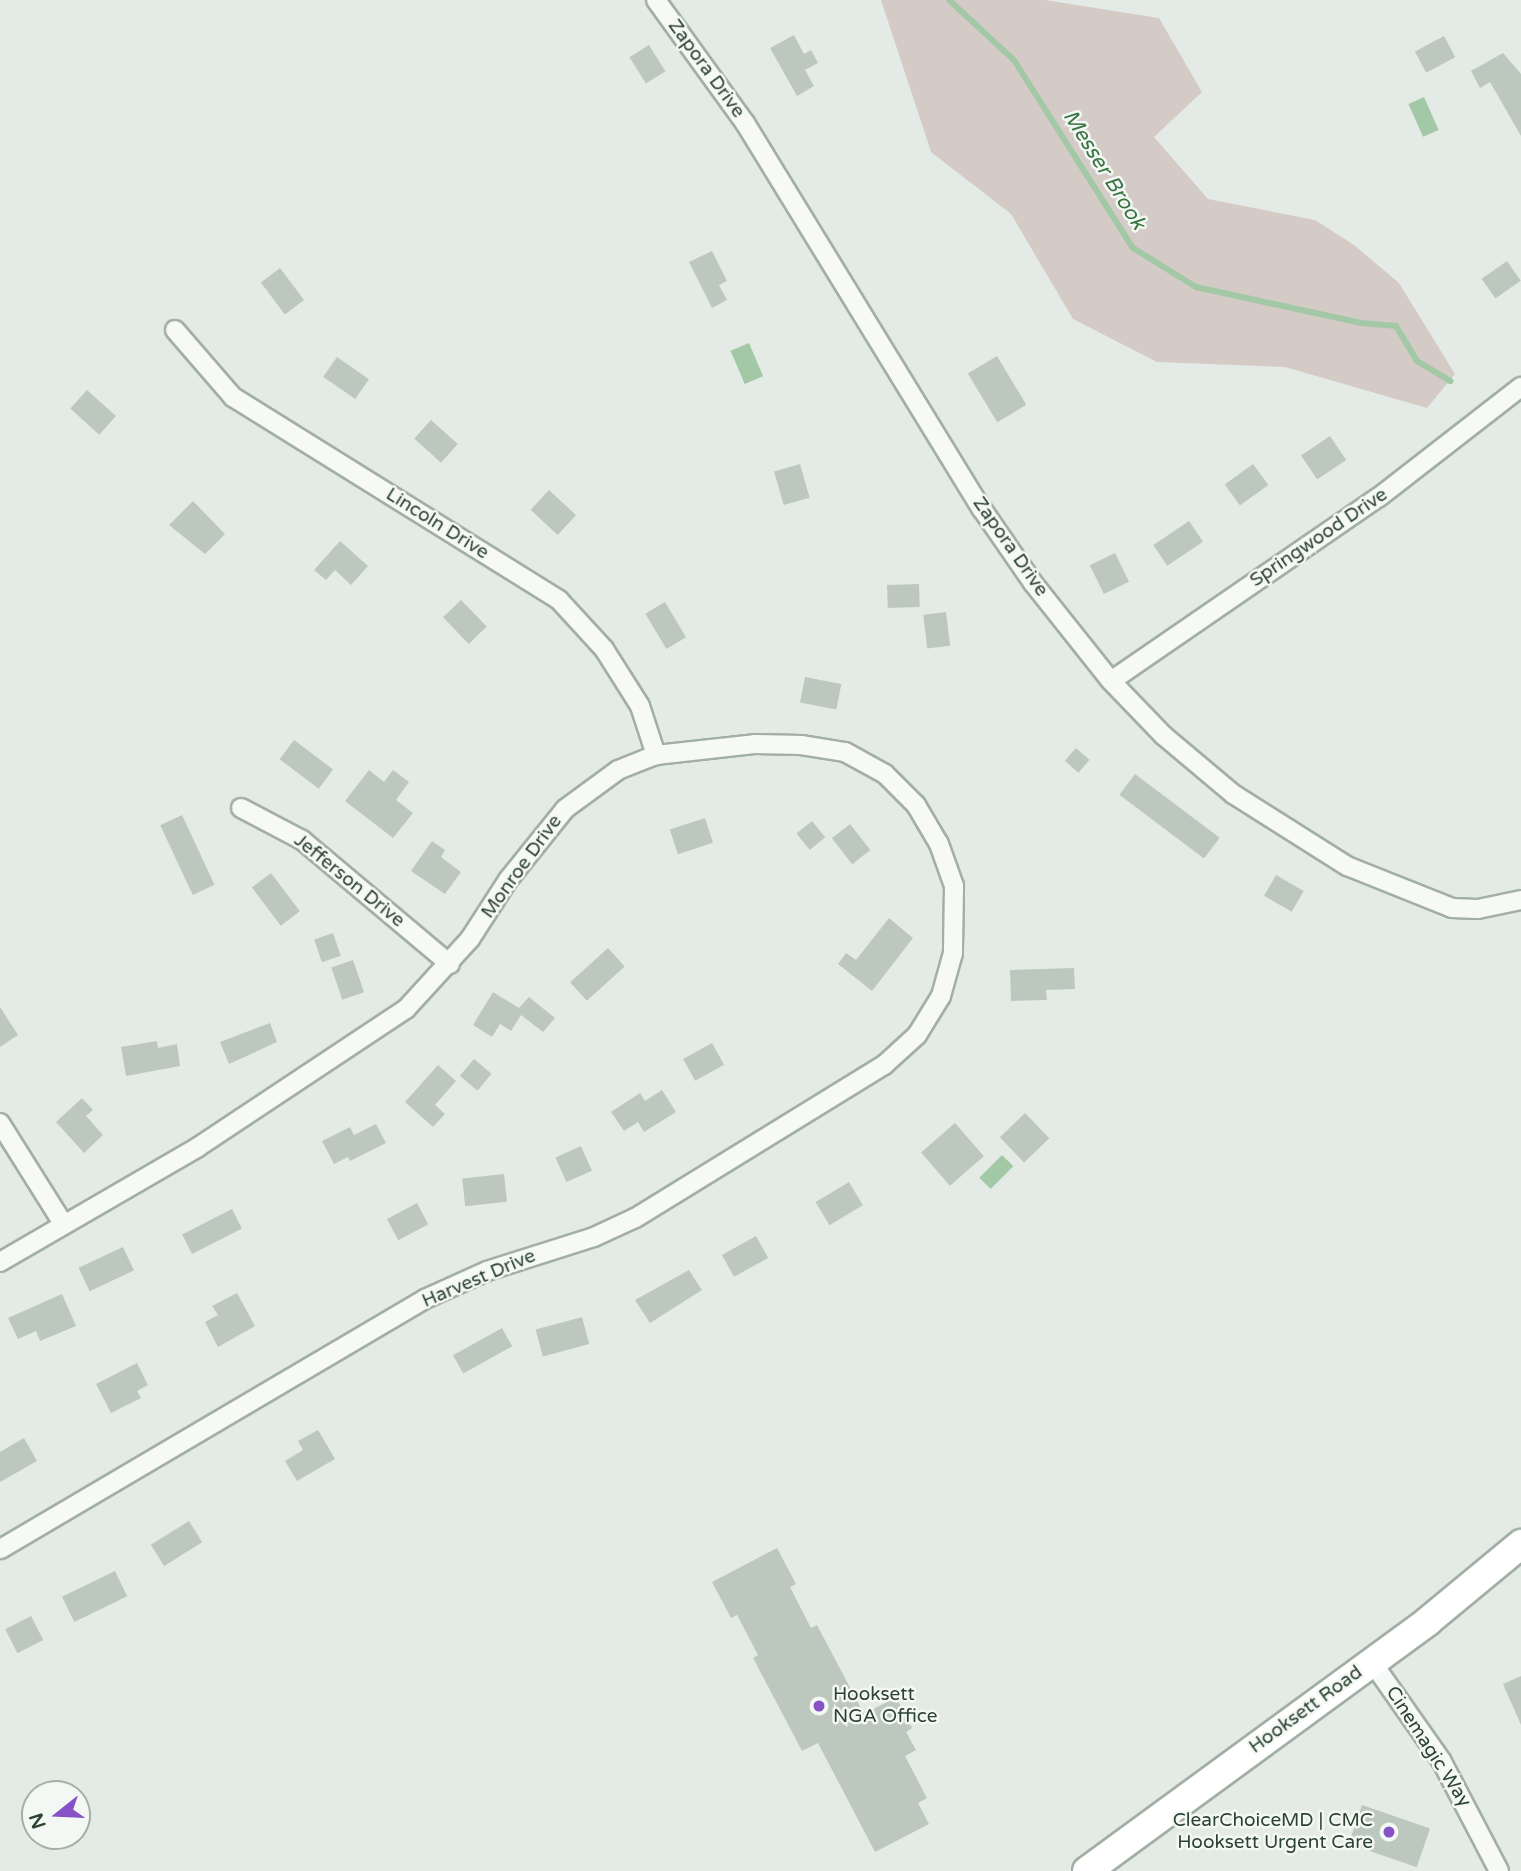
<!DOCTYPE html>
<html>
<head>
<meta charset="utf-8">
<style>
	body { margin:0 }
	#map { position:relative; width:1521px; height:1871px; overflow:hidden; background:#e4ebe6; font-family:"Varela Round",sans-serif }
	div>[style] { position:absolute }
	.green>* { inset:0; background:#d4cbc6 }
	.water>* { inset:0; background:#a2c8a6; transform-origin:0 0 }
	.stream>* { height:6px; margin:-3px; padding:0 3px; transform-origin:3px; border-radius:3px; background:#a2c8a6 }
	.building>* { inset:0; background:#bcc8be; transform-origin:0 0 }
	.roads { filter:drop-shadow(2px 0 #a2afa5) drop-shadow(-2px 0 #a2afa5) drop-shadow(0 2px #a2afa5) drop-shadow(0 -2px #a2afa5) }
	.street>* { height:18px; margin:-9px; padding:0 9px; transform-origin:9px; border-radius:9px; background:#f7f9f7 }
	.primary>* { height:28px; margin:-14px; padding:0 14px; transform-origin:14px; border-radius:14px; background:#fff }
	.dots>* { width:19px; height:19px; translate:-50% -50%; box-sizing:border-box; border:4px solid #f4f8f5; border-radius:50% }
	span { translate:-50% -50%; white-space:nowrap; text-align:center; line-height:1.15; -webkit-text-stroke:5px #f4f8f5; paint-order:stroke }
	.street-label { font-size:19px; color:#2d4332 }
	.poi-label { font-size:19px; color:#2d4332 }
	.left { translate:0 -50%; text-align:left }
	.right { translate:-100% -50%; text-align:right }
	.water-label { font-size:21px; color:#397442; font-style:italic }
	.north { position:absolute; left:21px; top:1780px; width:70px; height:70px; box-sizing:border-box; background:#f4f8f5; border:2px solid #a4b0a7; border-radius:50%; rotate:252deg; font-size:19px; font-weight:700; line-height:28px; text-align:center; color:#2d4332 }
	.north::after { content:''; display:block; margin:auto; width:24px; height:32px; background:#8752c7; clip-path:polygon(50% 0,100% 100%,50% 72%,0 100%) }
</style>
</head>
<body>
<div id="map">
	<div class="green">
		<i style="clip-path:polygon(881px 0,1045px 0,1159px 18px,1202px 92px,1154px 137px,1208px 199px,1315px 220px,1354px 245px,1399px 283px,1455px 374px,1427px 408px,1285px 367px,1157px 362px,1073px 319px,1011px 214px,931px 152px)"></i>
	</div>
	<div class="water">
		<i style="left:1424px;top:97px;width:36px;height:17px;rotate:66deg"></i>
		<i style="left:749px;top:343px;width:36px;height:20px;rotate:67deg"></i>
		<i style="left:1002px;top:1155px;width:16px;height:32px;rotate:45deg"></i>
	</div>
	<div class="stream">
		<i style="left:949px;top:0;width:88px;rotate:42.7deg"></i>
		<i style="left:1014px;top:60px;width:222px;rotate:57.7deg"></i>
		<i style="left:1133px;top:248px;width:74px;rotate:31.8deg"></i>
		<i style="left:1196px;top:287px;width:169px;rotate:12.3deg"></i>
		<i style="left:1361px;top:323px;width:35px;rotate:5deg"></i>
		<i style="left:1396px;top:326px;width:41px;rotate:59deg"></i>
		<i style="left:1417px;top:361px;width:39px;rotate:31deg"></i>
	</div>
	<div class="building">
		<i style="clip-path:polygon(794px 35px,804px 54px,811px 50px,818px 63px,805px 70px,814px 86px,797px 96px,770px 48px)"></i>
		<i style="left:1444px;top:36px;width:24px;height:33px;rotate:62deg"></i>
		<i style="left:649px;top:45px;width:31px;height:23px;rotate:58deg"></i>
		<i style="clip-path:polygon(1503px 53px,1521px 74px,1521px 136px,1490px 82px,1480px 88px,1471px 71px)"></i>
		<i style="clip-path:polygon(712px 251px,727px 281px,719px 285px,727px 300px,712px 308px,689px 262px)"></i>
		<i style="left:1507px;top:261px;width:24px;height:31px;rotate:55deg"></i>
		<i style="left:280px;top:268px;width:40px;height:24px;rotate:53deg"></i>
		<i style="left:997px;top:356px;width:57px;height:34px;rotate:59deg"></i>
		<i style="left:337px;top:357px;width:39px;height:24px;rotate:35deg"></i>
		<i style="left:87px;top:390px;width:39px;height:25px;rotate:42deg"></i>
		<i style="left:431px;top:420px;width:36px;height:25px;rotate:42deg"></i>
		<i style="left:1330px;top:436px;width:29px;height:35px;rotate:56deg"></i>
		<i style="left:800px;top:464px;width:35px;height:27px;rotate:74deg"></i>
		<i style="left:1253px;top:464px;width:26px;height:35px;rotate:54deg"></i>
		<i style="left:549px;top:490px;width:37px;height:27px;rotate:43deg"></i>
		<i style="clip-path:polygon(193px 501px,225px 534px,205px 554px,169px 525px)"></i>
		<i style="left:1189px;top:521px;width:25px;height:43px;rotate:56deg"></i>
		<i style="clip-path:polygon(340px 541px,368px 566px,351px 585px,335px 570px,326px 580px,314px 570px)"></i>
		<i style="left:1115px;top:553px;width:32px;height:28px;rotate:64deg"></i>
		<i style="left:919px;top:584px;width:23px;height:32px;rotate:88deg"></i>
		<i style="left:461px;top:600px;width:37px;height:25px;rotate:46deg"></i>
		<i style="left:665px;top:602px;width:41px;height:23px;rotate:59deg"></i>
		<i style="left:946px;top:612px;width:34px;height:23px;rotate:83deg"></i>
		<i style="left:805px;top:677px;width:37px;height:26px;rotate:11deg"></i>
		<i style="left:294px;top:740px;width:49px;height:24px;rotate:37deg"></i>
		<i style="left:1076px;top:748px;width:18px;height:17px;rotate:41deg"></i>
		<i style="clip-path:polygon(369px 770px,384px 782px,393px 770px,409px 782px,396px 800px,413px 813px,393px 838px,345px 801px)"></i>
		<i style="left:1135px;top:774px;width:106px;height:26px;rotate:37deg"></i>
		<i style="left:182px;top:815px;width:77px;height:24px;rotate:65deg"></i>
		<i style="left:705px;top:818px;width:26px;height:37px;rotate:72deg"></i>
		<i style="left:812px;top:821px;width:21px;height:20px;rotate:51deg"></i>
		<i style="left:850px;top:824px;width:33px;height:23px;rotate:52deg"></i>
		<i style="clip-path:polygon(432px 841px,445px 850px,441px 857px,461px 872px,445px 894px,411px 871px)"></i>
		<i style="left:271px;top:873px;width:48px;height:24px;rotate:53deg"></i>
		<i style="left:1276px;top:875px;width:32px;height:24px;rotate:30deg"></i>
		<i style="clip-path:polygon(889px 918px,913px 938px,872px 991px,838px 964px,846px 953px,856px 960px)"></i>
		<i style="left:333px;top:933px;width:24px;height:20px;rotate:71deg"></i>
		<i style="left:608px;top:948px;width:25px;height:51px;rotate:48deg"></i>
		<i style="left:353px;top:960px;width:34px;height:23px;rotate:71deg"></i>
		<i style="clip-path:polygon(1074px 968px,1075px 989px,1046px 990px,1047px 1000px,1011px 1001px,1010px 970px)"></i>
		<i style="clip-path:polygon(493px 992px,519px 1008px,529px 997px,555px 1018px,543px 1032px,521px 1015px,511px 1031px,500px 1024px,492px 1037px,473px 1025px)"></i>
		<i style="clip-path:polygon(0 1007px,18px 1035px,0 1047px)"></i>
		<i style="clip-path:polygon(270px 1023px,277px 1042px,229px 1064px,220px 1042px)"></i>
		<i style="clip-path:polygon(157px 1041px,158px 1048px,177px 1044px,180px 1066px,126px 1076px,121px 1047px)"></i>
		<i style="left:712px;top:1043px;width:25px;height:33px;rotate:61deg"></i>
		<i style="left:474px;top:1059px;width:23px;height:22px;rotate:40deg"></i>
		<i style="clip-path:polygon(438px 1065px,456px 1081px,435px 1105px,445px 1114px,433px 1127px,405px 1102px)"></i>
		<i style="clip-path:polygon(662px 1090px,676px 1112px,644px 1132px,638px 1122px,624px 1131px,611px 1112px,640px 1093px,645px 1101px)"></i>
		<i style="clip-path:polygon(82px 1098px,93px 1110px,86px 1116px,103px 1135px,84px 1153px,56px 1122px)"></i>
		<i style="left:1025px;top:1113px;width:35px;height:35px;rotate:46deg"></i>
		<i style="left:955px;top:1123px;width:44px;height:45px;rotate:49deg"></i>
		<i style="clip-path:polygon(376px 1124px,386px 1143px,350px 1161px,348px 1157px,334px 1164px,322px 1141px,350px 1127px,354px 1135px)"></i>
		<i style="left:581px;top:1146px;width:27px;height:28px;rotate:66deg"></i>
		<i style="left:504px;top:1174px;width:28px;height:42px;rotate:84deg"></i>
		<i style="left:849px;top:1182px;width:27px;height:39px;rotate:59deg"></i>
		<i style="left:417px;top:1203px;width:24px;height:34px;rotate:62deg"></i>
		<i style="left:232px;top:1209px;width:22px;height:56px;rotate:63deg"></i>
		<i style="left:756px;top:1236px;width:25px;height:39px;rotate:61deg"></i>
		<i style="left:123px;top:1247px;width:26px;height:49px;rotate:65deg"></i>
		<i style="clip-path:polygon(689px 1270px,702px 1290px,650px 1323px,635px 1300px)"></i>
		<i style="clip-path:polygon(237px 1293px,255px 1326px,218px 1347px,205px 1322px,218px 1315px,212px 1306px)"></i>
		<i style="clip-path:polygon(62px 1294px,76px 1326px,40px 1341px,36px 1331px,18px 1339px,8px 1318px)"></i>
		<i style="left:582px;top:1317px;width:28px;height:48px;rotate:75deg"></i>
		<i style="left:502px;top:1328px;width:21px;height:56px;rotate:61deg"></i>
		<i style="clip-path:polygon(137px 1363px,148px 1385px,137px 1391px,141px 1398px,111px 1413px,96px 1384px)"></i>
		<i style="clip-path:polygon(318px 1430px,335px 1459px,297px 1481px,285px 1461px,303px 1450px,298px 1441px)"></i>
		<i style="clip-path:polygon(24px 1438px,37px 1461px,0 1482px,0 1452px)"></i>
		<i style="left:189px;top:1521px;width:25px;height:45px;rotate:58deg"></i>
		<i style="clip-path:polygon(777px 1548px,796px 1584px,790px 1587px,811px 1628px,817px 1625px,864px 1714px,896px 1697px,912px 1728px,906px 1732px,916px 1750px,905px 1756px,927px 1798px,918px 1803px,929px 1824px,875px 1852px,818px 1743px,802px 1751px,753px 1658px,758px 1655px,737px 1615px,731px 1618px,712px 1582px)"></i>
		<i style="left:115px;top:1571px;width:28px;height:59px;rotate:64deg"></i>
		<i style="left:31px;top:1616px;width:27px;height:29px;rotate:63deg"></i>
		<i style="clip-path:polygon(1521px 1676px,1521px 1725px,1503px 1684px)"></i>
		<i style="left:1362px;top:1805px;width:72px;height:41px;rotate:19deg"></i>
	</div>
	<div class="roads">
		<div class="street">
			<i style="left:656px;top:0;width:152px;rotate:54.1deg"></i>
			<i style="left:745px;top:123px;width:453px;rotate:58.5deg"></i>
			<i style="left:982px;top:509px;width:90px;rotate:55.4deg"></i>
			<i style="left:1033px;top:583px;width:125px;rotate:51.5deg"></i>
			<i style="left:1111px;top:681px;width:76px;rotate:46.1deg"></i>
			<i style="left:1164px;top:736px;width:90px;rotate:40deg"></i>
			<i style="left:1233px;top:794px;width:135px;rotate:32.3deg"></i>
			<i style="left:1347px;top:866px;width:113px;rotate:21.8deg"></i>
			<i style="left:1452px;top:908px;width:26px;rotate:2deg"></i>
			<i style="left:1478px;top:909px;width:44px;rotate:-11.8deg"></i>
			<i style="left:175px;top:330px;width:89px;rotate:49.1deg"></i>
			<i style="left:233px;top:397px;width:384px;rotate:31.9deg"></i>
			<i style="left:559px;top:600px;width:67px;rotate:47.4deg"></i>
			<i style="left:604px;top:649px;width:67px;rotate:57.7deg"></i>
			<i style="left:640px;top:706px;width:52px;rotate:71.9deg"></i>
			<i style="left:1111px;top:681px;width:325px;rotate:-34.5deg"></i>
			<i style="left:1379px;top:497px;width:180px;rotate:-37.8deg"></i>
			<i style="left:241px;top:808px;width:69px;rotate:27.7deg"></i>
			<i style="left:302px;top:840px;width:193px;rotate:40deg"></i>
			<i style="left:0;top:1123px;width:120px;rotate:57.9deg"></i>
			<i style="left:0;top:1262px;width:229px;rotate:-30.1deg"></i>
			<i style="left:198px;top:1147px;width:250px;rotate:-33.6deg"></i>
			<i style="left:406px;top:1009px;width:95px;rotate:-47.6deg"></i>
			<i style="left:470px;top:939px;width:70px;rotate:-57.2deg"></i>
			<i style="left:508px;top:880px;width:91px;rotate:-51.2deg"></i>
			<i style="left:565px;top:809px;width:66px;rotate:-36.3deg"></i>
			<i style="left:618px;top:770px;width:41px;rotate:-21.5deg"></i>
			<i style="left:656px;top:755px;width:101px;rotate:-6.3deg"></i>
			<i style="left:756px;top:744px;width:45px;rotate:1.3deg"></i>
			<i style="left:801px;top:745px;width:45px;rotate:9deg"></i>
			<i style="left:845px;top:752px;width:46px;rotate:28.8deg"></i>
			<i style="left:885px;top:774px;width:44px;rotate:45deg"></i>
			<i style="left:916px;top:805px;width:45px;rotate:59.5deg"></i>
			<i style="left:939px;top:844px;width:45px;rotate:70.3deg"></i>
			<i style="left:954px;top:886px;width:67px;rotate:90.9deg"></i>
			<i style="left:953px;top:953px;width:45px;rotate:105.6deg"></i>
			<i style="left:941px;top:996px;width:46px;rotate:121.6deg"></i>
			<i style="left:917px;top:1035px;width:45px;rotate:137.7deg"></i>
			<i style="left:884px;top:1065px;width:292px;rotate:148.4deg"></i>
			<i style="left:635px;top:1218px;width:45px;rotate:155.1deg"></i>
			<i style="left:594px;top:1237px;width:112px;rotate:162.4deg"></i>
			<i style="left:487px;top:1271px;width:68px;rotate:155.7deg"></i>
			<i style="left:425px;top:1299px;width:493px;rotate:149.5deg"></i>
			<i style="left:1372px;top:1662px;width:120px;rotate:54.9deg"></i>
			<i style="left:1441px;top:1760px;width:125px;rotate:62.4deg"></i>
		</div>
		<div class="primary">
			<i style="left:1087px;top:1871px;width:423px;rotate:-36.2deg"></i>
			<i style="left:1428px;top:1621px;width:121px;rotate:-39.6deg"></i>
		</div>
	</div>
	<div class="dots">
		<i style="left:819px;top:1706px;background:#8752c7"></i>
		<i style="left:1389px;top:1832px;background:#8752c7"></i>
	</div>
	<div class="street-label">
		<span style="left:706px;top:69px;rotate:54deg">Zapora Drive</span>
		<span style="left:437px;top:524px;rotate:32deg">Lincoln Drive</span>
		<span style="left:1319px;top:538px;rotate:-34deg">Springwood Drive</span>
		<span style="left:1010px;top:547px;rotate:55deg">Zapora Drive</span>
		<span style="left:522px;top:867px;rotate:-54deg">Monroe Drive</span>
		<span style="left:349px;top:881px;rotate:39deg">Jefferson Drive</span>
		<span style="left:479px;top:1279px;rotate:-23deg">Harvest Drive</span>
		<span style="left:1306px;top:1710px;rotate:-36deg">Hooksett Road</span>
		<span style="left:1428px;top:1747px;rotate:57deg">Cinemagic Way</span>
	</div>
	<div class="poi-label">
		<span class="left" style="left:833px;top:1706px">Hooksett<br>NGA Office</span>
		<span class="right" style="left:1373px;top:1832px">ClearChoiceMD | CMC<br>Hooksett Urgent Care</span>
	</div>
	<div class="water-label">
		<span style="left:1104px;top:170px;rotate:58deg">Messer Brook</span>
	</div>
	<div class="north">N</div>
</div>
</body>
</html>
